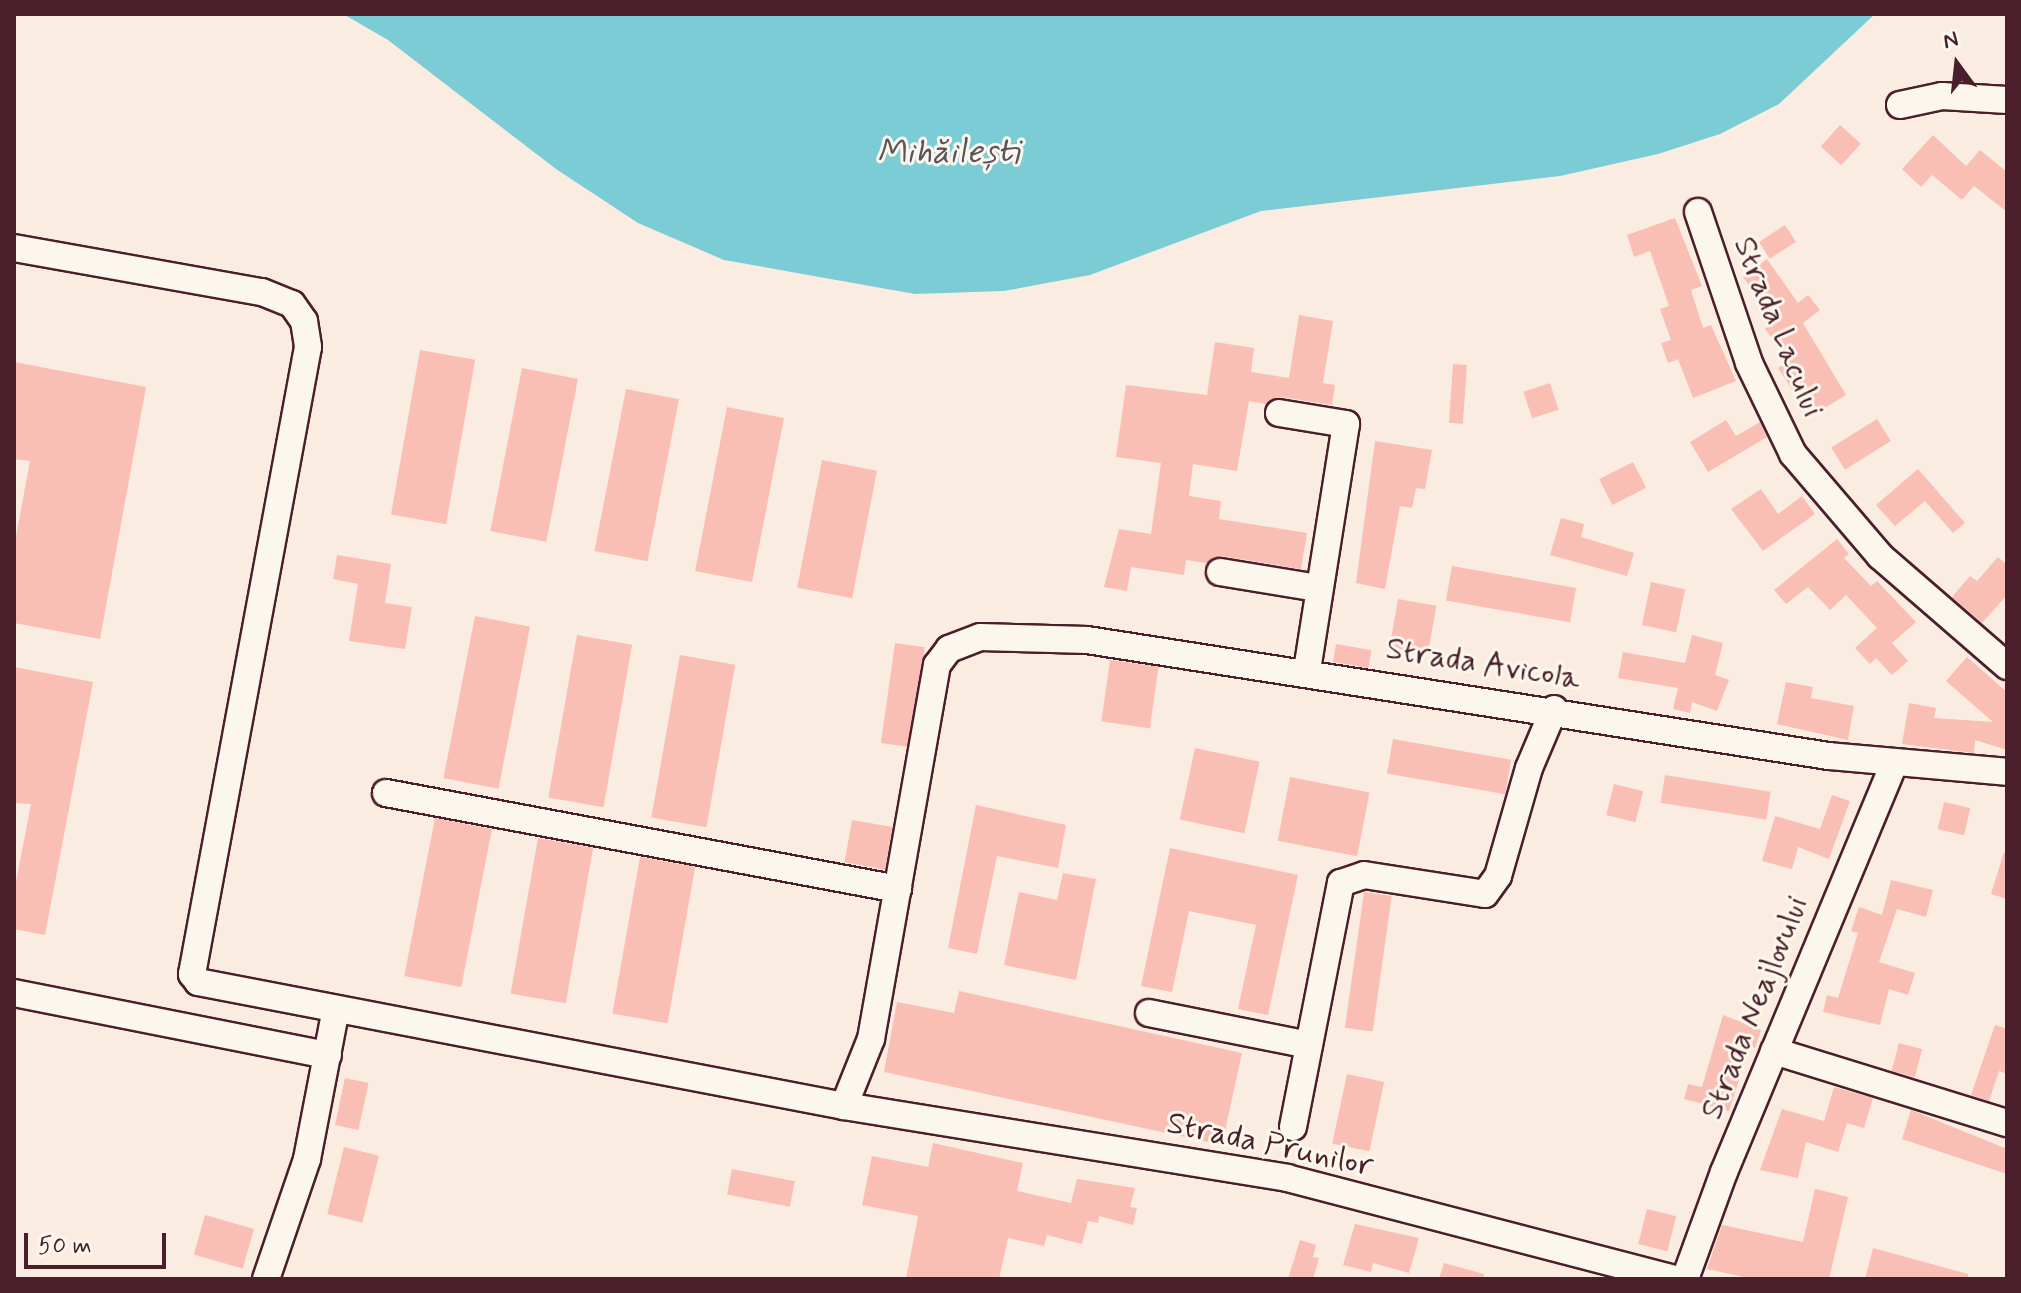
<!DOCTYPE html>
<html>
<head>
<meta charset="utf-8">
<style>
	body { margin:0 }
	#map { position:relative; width:2021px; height:1293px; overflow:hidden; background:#fbece1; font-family:Mynerve,sans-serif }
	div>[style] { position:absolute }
	.water>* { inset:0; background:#7cccd6 }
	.building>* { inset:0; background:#f9beb4; transform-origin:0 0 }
	.roads { filter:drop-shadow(2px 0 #4a1f2b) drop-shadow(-2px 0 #4a1f2b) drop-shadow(0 2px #4a1f2b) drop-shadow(0 -2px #4a1f2b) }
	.minor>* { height:26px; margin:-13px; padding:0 13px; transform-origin:13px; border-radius:13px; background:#fbf7ec }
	span { translate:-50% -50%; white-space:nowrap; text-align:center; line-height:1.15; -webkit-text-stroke:6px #fbf7ec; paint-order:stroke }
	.street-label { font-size:32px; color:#4a1f2b }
	.water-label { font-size:34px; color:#59535e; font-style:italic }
	.frame { position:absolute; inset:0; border:16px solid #4a1f2b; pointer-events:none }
	.north { position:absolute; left:1917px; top:24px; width:80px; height:80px; -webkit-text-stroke:6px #fbf7ec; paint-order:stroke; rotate:345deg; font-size:22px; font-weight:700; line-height:32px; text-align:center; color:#4a1f2b }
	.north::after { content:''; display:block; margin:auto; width:28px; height:36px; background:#4a1f2b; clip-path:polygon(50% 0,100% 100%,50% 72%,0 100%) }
	.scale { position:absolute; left:24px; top:1233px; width:142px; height:36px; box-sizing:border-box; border:4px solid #4a1f2b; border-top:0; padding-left:10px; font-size:24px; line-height:28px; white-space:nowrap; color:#4a1f2b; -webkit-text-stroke:6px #fbf7ec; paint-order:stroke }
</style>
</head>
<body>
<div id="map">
	<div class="water">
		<i style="clip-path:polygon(343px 14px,1875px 14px,1779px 104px,1720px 134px,1658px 154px,1560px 176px,1261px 211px,1090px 275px,1004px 291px,915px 294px,724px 260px,638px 223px,556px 169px,388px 40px)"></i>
	</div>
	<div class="building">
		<i style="left:1840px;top:125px;width:28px;height:29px;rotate:42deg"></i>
		<i style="clip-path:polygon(1933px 135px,1966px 166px,1980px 150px,2007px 172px,2007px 212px,1974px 186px,1962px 200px,1932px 175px,1921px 187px,1902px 169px)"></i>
		<i style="clip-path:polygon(1675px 218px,1702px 286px,1691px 290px,1703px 328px,1711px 325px,1736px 381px,1693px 398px,1678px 359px,1668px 363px,1661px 343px,1671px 340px,1660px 309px,1669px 306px,1650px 251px,1634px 257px,1627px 235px)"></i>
		<i style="left:1785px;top:225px;width:20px;height:31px;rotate:57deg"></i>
		<i style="clip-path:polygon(1767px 259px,1798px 303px,1808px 295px,1820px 310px,1803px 323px,1846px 395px,1810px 417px,1778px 368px,1790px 361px,1765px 329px,1774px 321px,1743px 277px)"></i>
		<i style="clip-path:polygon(1299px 315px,1333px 321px,1323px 383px,1335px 385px,1332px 405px,1282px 397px,1266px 404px,1249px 401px,1237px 471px,1193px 464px,1189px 496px,1221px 501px,1219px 519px,1307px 533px,1301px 569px,1222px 556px,1207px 563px,1186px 560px,1184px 575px,1131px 567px,1127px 591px,1104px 587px,1119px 529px,1151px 534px,1161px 463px,1116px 457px,1126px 385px,1207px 395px,1215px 342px,1254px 348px,1251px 372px,1289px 378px)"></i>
		<i style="left:420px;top:350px;width:56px;height:167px;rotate:10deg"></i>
		<i style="clip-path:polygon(14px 362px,146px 387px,100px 639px,14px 623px,14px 547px,30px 461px,14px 459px)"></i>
		<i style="left:1453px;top:364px;width:14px;height:59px;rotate:4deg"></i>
		<i style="left:522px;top:368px;width:57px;height:166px;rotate:11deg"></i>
		<i style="left:1550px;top:383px;width:28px;height:28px;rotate:72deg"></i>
		<i style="left:626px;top:389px;width:54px;height:165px;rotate:11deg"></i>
		<i style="left:727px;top:407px;width:58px;height:167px;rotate:11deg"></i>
		<i style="left:1877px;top:419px;width:26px;height:54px;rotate:58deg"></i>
		<i style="clip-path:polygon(1726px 420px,1736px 436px,1760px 422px,1767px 437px,1708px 472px,1690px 442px)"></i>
		<i style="clip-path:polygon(1375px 441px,1432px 450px,1425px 489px,1416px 488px,1412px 508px,1400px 506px,1385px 589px,1356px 583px)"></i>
		<i style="left:822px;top:460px;width:56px;height:130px;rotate:11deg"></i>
		<i style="left:1633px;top:462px;width:29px;height:38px;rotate:63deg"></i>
		<i style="clip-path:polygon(1918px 469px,1965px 523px,1953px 533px,1925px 501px,1895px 526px,1876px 505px)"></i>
		<i style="clip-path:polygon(1761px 489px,1778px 514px,1802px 496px,1815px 514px,1763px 551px,1731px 509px)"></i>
		<i style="clip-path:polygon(1561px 518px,1584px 524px,1581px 537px,1634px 553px,1627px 576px,1550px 555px)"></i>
		<i style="clip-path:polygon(1837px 539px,1849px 554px,1844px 558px,1871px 586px,1877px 581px,1916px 622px,1892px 643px,1908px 661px,1892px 675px,1876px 658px,1870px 664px,1855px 648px,1877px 628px,1846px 595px,1830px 610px,1808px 587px,1786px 604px,1774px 590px)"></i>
		<i style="clip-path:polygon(337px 555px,391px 564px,385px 603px,412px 607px,405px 649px,349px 641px,358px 584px,333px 579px)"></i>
		<i style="clip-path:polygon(1998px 557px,2007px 565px,2007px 595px,1982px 623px,1952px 597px,1970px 576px,1977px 581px)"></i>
		<i style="left:1452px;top:566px;width:126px;height:35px;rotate:10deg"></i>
		<i style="left:1651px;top:582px;width:35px;height:44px;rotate:12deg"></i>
		<i style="left:1398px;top:599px;width:39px;height:49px;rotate:10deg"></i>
		<i style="left:475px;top:616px;width:56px;height:165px;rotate:11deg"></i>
		<i style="left:577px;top:635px;width:56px;height:165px;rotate:10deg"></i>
		<i style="clip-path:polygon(1692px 635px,1723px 643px,1715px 675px,1729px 680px,1717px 711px,1692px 702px,1690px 713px,1673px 709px,1678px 688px,1618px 678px,1623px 652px,1685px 663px)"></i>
		<i style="left:895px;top:643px;width:30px;height:101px;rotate:8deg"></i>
		<i style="left:1336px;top:644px;width:36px;height:18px;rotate:10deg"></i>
		<i style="left:680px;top:655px;width:56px;height:165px;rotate:10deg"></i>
		<i style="clip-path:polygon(1967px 657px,2007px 692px,2007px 750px,1975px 740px,1974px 753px,1902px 744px,1909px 703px,1936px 708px,1934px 718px,1993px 722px,1946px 681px)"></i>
		<i style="left:1110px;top:660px;width:49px;height:62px;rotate:8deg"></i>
		<i style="clip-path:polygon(14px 667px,93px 682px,45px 935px,14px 929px,14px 892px,31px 804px,14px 803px)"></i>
		<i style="clip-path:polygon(1786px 682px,1813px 687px,1811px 698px,1854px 706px,1848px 740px,1777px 724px)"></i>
		<i style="left:1393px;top:739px;width:120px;height:35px;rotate:10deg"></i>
		<i style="left:1195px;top:748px;width:66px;height:73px;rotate:12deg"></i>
		<i style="left:1665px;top:775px;width:107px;height:28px;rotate:9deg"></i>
		<i style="left:1290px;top:777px;width:81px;height:65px;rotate:11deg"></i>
		<i style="left:1614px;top:784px;width:30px;height:32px;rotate:14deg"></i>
		<i style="clip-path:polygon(1832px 795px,1850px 801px,1829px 859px,1798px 847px,1792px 869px,1762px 861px,1775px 816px,1820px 829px)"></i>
		<i style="left:1944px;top:802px;width:27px;height:28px;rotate:13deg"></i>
		<i style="clip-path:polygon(976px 805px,1066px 825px,1058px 868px,997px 856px,977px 954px,948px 948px)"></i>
		<i style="left:435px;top:818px;width:58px;height:161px;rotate:11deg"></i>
		<i style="left:852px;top:820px;width:41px;height:43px;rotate:10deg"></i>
		<i style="left:538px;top:838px;width:56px;height:158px;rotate:10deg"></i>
		<i style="clip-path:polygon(1170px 848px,1298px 875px,1268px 1015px,1238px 1009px,1256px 925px,1189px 911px,1172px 992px,1141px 986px)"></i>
		<i style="clip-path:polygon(2004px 852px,2007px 853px,2007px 899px,1991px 894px)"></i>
		<i style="left:640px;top:857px;width:56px;height:159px;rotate:10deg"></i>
		<i style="clip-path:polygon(1063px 873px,1096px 879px,1076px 980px,1004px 965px,1019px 892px,1057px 900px)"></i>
		<i style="clip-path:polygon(1891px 880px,1933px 890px,1926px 917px,1897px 909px,1879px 962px,1915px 973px,1908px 995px,1889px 989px,1880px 1025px,1823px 1012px,1827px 995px,1838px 998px,1858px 933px,1851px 931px,1859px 907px,1882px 915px)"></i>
		<i style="left:1364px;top:892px;width:28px;height:137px;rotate:8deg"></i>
		<i style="clip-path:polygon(959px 991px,1242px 1053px,1222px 1145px,884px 1072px,897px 1002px,954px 1013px)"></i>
		<i style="clip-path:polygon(1723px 1015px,1761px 1030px,1755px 1048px,1750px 1046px,1729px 1111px,1684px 1099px,1688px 1084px,1702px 1087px)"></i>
		<i style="clip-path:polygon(1995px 1025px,2007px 1029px,2007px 1074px,1999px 1071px,1989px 1101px,1971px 1095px)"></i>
		<i style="left:1899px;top:1043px;width:24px;height:29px;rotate:15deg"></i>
		<i style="left:1347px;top:1074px;width:38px;height:71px;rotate:12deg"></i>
		<i style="left:345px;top:1078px;width:24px;height:48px;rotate:12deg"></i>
		<i style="clip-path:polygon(1834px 1087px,1873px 1098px,1864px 1128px,1847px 1123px,1838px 1152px,1806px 1142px,1798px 1178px,1760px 1170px,1782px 1109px,1824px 1121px)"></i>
		<i style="clip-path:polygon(1911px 1110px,2007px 1149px,2007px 1174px,1902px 1139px)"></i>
		<i style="clip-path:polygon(933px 1143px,1023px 1163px,1017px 1191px,1071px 1203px,1077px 1179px,1135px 1188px,1130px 1207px,1137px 1208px,1133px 1225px,1099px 1216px,1098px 1223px,1088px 1221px,1082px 1244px,1047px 1235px,1044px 1246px,1008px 1238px,999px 1279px,906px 1279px,918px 1216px,862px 1205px,872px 1156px,928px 1167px)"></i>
		<i style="left:344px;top:1147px;width:36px;height:69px;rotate:14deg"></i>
		<i style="left:732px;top:1169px;width:64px;height:26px;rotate:11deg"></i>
		<i style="clip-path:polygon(1815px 1189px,1848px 1197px,1829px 1279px,1753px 1279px,1707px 1269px,1722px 1225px,1803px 1242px)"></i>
		<i style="left:1647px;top:1209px;width:30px;height:36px;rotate:14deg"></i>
		<i style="left:205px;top:1215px;width:51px;height:41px;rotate:16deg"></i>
		<i style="clip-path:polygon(1355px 1224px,1419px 1238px,1409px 1273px,1373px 1263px,1371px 1272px,1343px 1265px)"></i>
		<i style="clip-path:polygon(1300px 1240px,1316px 1245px,1313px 1257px,1319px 1258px,1313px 1279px,1288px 1279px)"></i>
		<i style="clip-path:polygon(1873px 1248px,1968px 1274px,1968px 1279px,1865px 1279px)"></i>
		<i style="clip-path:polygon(1444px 1263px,1484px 1274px,1484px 1279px,1439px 1279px)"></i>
	</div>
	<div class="roads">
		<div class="minor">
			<i style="left:1900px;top:105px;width:43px;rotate:-12.1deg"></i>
			<i style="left:1942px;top:96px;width:65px;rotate:3.5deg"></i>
			<i style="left:1698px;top:212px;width:159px;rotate:71.3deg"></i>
			<i style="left:1749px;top:363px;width:101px;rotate:64.2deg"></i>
			<i style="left:1793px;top:454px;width:134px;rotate:49.5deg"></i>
			<i style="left:1880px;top:556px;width:168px;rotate:40.9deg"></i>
			<i style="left:14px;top:248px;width:252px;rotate:10.1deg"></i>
			<i style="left:262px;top:292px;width:32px;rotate:22deg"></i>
			<i style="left:292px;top:304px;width:21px;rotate:55deg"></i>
			<i style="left:304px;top:321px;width:26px;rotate:81deg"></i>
			<i style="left:308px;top:347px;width:638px;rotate:100.48deg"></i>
			<i style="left:192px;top:974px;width:10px;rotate:53deg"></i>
			<i style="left:198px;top:982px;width:658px;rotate:10.87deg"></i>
			<i style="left:844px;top:1106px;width:449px;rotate:9.2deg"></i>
			<i style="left:1287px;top:1178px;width:401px;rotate:14.6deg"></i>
			<i style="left:1279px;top:413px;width:68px;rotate:9.3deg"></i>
			<i style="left:1346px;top:424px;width:250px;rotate:99deg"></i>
			<i style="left:1220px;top:572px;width:99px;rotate:9.3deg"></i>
			<i style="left:386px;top:793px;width:521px;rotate:10.62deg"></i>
			<i style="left:14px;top:993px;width:320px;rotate:11.2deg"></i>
			<i style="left:1149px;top:1013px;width:163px;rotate:11.3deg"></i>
			<i style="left:1774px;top:1051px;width:244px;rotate:17.2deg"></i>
			<i style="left:844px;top:1106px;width:72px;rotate:-68.1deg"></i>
			<i style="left:871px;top:1039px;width:380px;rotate:-80deg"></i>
			<i style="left:937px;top:665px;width:20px;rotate:-53deg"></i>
			<i style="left:949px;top:649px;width:33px;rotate:-21deg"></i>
			<i style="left:980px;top:637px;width:107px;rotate:1.6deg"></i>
			<i style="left:1087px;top:640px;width:751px;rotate:8.89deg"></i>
			<i style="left:1829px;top:756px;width:179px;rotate:5.1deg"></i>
			<i style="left:1293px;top:1127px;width:249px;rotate:-78.9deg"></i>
			<i style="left:1341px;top:883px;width:24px;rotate:-19deg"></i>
			<i style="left:1364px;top:875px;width:122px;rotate:8.9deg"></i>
			<i style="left:1485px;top:894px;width:22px;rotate:-54deg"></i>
			<i style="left:1498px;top:876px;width:112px;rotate:-74deg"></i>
			<i style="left:1529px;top:768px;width:64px;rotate:-67deg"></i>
			<i style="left:266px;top:1279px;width:127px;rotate:-71.1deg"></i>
			<i style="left:307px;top:1159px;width:153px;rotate:-79.1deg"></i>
			<i style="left:1685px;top:1279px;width:114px;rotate:-70deg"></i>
			<i style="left:1724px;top:1172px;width:442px;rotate:-67.4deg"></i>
		</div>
	</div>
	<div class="street-label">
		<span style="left:1778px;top:327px;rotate:68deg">Strada Lacului</span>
		<span style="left:1483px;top:664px;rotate:9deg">Strada Avicola</span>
		<span style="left:1755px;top:1008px;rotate:-68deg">Strada Neajlovului</span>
		<span style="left:1270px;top:1145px;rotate:12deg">Strada Prunilor</span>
	</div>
	<div class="water-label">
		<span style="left:948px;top:153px">Mihăilești</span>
	</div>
	<div class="frame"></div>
	<div class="north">N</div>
	<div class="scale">50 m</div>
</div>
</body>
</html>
